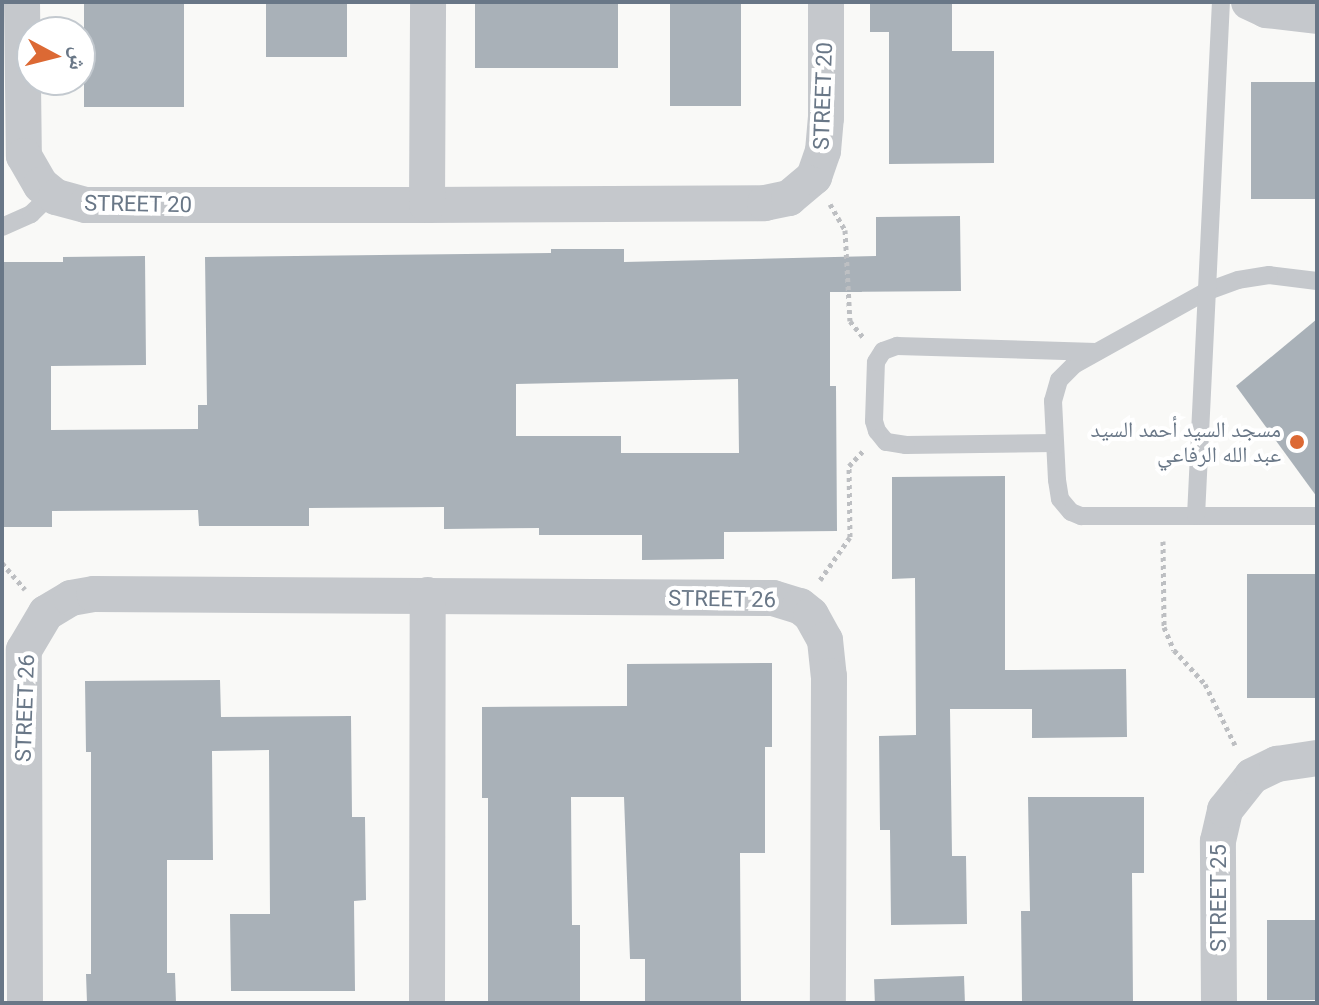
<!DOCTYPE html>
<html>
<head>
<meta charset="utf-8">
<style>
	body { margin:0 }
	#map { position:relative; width:1319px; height:1005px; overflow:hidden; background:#f9f9f7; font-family:Roboto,"Noto Naskh Arabic",sans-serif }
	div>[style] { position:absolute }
	.building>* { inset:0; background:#a9b1b8; transform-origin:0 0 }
	.path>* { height:5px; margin-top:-2.5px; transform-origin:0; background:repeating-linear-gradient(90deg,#bdbfc2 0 4px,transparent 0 8px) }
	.lane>* { height:18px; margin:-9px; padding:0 9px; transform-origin:9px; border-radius:9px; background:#c5c8cc }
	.street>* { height:36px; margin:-18px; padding:0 18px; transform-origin:18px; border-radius:18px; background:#c5c8cc }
	.dots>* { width:22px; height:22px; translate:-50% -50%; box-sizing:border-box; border:4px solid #fff; border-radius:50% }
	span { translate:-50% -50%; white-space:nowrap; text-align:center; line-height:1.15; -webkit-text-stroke:8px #fff; paint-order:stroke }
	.street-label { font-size:22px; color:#697787 }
	.poi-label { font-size:22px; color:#697787 }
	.right { translate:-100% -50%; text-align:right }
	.frame { position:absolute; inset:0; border:4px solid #697787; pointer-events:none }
	.north { position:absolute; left:16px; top:16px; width:80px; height:80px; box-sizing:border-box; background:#fff; border:2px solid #c3c9cf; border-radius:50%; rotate:97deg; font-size:22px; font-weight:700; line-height:32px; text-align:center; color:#697787 }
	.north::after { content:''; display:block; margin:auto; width:28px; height:36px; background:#dc6934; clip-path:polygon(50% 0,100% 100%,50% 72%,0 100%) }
</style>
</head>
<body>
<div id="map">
	<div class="building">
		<i style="left:84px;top:2px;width:100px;height:105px"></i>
		<i style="left:266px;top:2px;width:81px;height:55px"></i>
		<i style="left:475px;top:2px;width:143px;height:66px"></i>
		<i style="left:670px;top:2px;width:71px;height:104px"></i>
		<i style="clip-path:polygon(870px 2px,952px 2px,952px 51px,994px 51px,994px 163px,889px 164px,889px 32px,870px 32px)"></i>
		<i style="left:1251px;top:82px;width:66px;height:117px"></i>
		<i style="clip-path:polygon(evenodd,960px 216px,961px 291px,830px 292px,830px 386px,836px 386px,837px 531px,724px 532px,724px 559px,642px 560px,642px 535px,539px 535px,539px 528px,444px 529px,444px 507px,309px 508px,309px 526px,199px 526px,198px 510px,52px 511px,52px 527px,2px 527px,2px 262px,63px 262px,63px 257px,145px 256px,146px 365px,51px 366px,51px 430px,198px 429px,198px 405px,207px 405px,205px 257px,551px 253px,551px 249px,624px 249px,624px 262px,876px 256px,876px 217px,960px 216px,738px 379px,739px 453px,621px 453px,621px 436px,516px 436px,516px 384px,738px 379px)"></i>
		<i style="clip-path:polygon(1317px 319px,1317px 497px,1236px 386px)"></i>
		<i style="clip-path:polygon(1005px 476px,1005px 670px,1126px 669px,1127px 737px,1032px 738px,1032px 709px,950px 709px,952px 856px,966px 856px,967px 924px,891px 925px,890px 830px,880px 830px,879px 736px,916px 735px,915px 578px,892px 579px,892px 477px)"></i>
		<i style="left:1317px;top:574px;width:124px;height:70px;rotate:90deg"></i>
		<i style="clip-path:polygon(772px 663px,772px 747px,765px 747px,765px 853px,740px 853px,741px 1003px,645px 1003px,645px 959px,630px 959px,624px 797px,571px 797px,572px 925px,580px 925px,580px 1001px,488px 1002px,488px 798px,482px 798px,482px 707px,627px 706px,627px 664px)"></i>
		<i style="clip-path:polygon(220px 680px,221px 717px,351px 716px,352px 817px,365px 817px,366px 900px,354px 901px,355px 991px,231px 991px,230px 914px,270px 914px,269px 750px,212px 751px,213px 860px,167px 860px,167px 973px,175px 973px,176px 1003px,87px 1003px,86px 974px,91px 974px,91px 752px,86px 752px,85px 681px)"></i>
		<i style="clip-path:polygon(1028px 797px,1144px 797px,1144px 873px,1132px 873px,1133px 1003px,1022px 1003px,1021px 911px,1030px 911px)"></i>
		<i style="left:1317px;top:920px;width:80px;height:50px;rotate:90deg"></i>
		<i style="left:964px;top:976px;width:27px;height:90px;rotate:88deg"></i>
	</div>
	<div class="path">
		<i style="left:830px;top:204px;width:30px;rotate:60deg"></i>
		<i style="left:845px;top:230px;width:91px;rotate:86.9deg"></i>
		<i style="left:850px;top:321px;width:21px;rotate:51deg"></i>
		<i style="left:1163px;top:541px;width:86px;rotate:89.3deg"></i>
		<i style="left:1164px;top:627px;width:25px;rotate:67deg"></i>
		<i style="left:1174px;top:650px;width:46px;rotate:47.6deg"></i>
		<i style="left:1205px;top:684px;width:68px;rotate:63.8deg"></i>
		<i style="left:2px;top:563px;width:35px;rotate:49deg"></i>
		<i style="left:820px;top:580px;width:52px;rotate:-55.1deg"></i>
		<i style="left:850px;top:537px;width:71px;rotate:-90.8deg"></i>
		<i style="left:849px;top:466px;width:22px;rotate:-47deg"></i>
	</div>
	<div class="lane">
		<i style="left:2px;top:227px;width:32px;rotate:-24deg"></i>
		<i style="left:31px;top:214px;width:29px;rotate:-44deg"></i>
		<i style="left:1317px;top:281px;width:48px;rotate:-172.9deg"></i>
		<i style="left:1269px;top:275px;width:31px;rotate:171deg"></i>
		<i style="left:1238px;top:280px;width:35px;rotate:160deg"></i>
		<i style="left:1205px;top:292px;width:150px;rotate:150.9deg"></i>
		<i style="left:1074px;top:365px;width:21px;rotate:135deg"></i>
		<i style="left:1059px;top:380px;width:22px;rotate:106deg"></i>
		<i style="left:1053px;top:401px;width:79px;rotate:87.1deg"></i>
		<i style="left:1057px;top:480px;width:19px;rotate:81deg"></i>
		<i style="left:1060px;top:499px;width:17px;rotate:50deg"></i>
		<i style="left:1071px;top:512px;width:11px;rotate:22deg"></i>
		<i style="left:1081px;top:516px;width:236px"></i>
		<i style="left:1054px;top:443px;width:148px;rotate:179.2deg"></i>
		<i style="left:906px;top:445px;width:20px;rotate:-171deg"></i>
		<i style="left:886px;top:442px;width:14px;rotate:-129deg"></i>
		<i style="left:877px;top:431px;width:10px;rotate:-107deg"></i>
		<i style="left:874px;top:421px;width:59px;rotate:-88.1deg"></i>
		<i style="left:876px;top:362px;width:13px;rotate:-58deg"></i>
		<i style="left:883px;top:351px;width:15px;rotate:-20deg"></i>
		<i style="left:897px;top:346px;width:199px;rotate:1.7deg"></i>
		<i style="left:1196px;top:516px;width:515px;rotate:-87.22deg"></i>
	</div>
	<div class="street">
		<i style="left:22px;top:2px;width:154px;rotate:89.3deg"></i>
		<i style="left:24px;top:156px;width:34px;rotate:60deg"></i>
		<i style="left:41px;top:185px;width:19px;rotate:39deg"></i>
		<i style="left:56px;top:197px;width:31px;rotate:15deg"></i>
		<i style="left:86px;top:205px;width:341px"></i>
		<i style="left:427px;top:205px;width:338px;rotate:-0.3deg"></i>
		<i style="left:765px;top:203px;width:25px;rotate:-12deg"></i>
		<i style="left:789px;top:198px;width:33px;rotate:-40deg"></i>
		<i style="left:814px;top:177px;width:28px;rotate:-71deg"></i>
		<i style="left:823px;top:151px;width:33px;rotate:-85deg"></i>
		<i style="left:826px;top:118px;width:116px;rotate:-90deg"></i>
		<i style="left:1249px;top:2px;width:19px;rotate:25deg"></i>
		<i style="left:1266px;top:10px;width:51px;rotate:6.7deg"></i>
		<i style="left:427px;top:205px;width:203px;rotate:-89.7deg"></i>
		<i style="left:25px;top:1003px;width:353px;rotate:-90.2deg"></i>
		<i style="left:24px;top:650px;width:43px;rotate:-59.3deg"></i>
		<i style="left:46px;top:613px;width:29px;rotate:-31deg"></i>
		<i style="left:71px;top:598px;width:23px;rotate:-10deg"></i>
		<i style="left:94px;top:594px;width:679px;rotate:0.34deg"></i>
		<i style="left:773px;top:598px;width:28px;rotate:17deg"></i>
		<i style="left:800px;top:606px;width:14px;rotate:39deg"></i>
		<i style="left:811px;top:615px;width:29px;rotate:61deg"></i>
		<i style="left:825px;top:640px;width:36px;rotate:84deg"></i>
		<i style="left:829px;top:676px;width:327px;rotate:90.2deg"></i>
		<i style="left:427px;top:1003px;width:408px;rotate:-89.9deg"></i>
		<i style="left:1219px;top:1003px;width:162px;rotate:-90.4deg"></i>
		<i style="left:1218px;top:841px;width:32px;rotate:-77deg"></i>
		<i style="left:1225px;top:810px;width:43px;rotate:-51.5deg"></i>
		<i style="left:1252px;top:776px;width:28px;rotate:-26deg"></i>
		<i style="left:1277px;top:764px;width:40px;rotate:-8.5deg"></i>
	</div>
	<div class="dots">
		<i style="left:1297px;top:442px;background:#dc6934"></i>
	</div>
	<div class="street-label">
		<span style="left:823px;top:96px;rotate:-88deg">STREET 20</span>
		<span style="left:138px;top:204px;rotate:1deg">STREET 20</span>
		<span style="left:722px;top:599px;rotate:1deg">STREET 26</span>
		<span style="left:25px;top:708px;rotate:-88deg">STREET 26</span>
		<span style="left:1219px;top:898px;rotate:-90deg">STREET 25</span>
	</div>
	<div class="poi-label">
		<span class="right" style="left:1281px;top:442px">مسجد السيد أحمد السيد<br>عبد الله الرفاعي</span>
	</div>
	<div class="frame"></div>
	<div class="north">ش</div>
</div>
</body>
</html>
